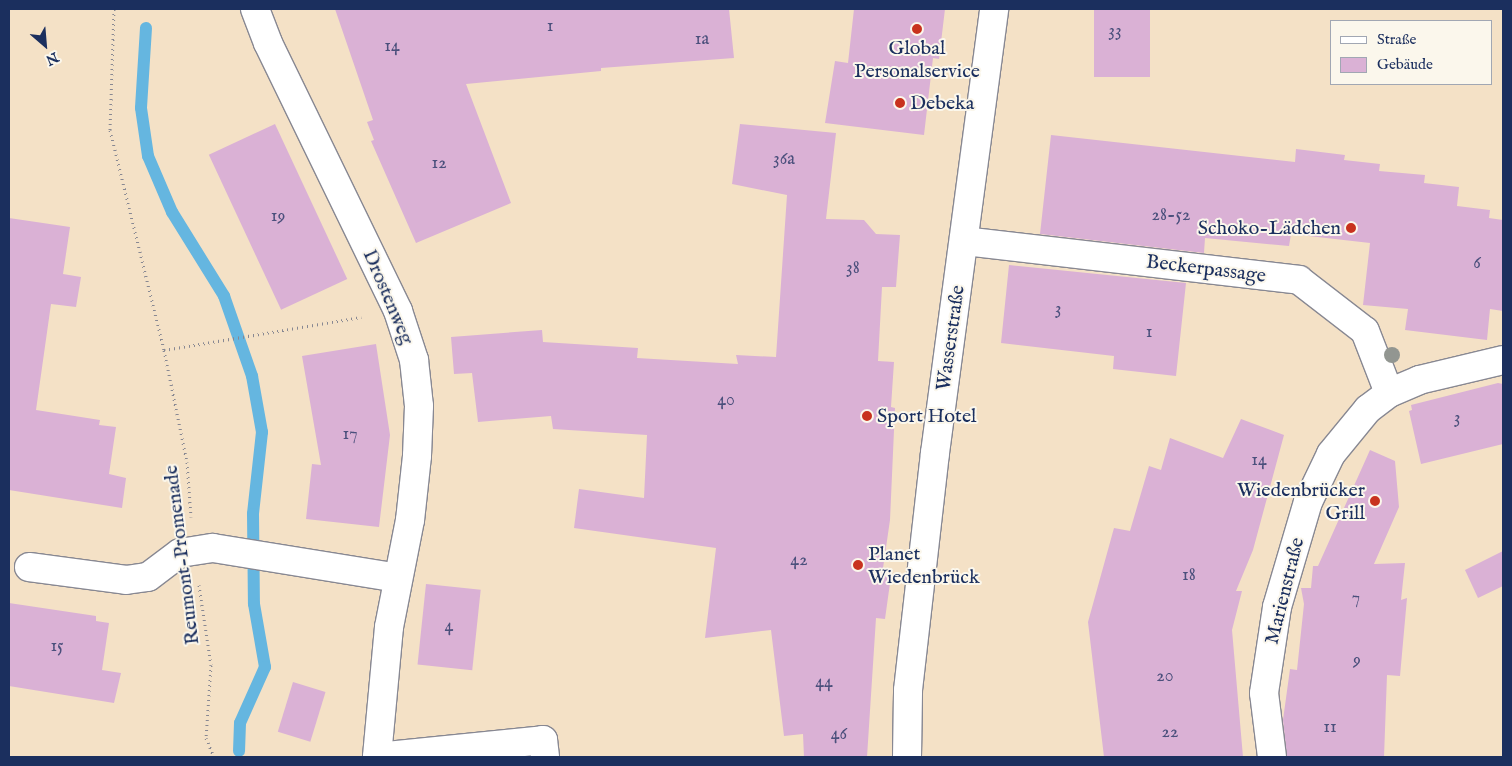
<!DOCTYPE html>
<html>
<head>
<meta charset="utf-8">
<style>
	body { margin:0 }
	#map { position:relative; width:1512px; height:766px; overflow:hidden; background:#f4e1c6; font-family:"IM FELL English",serif }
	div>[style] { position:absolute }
	.stream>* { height:12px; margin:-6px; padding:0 6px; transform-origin:6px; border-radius:6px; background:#65b6e0 }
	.building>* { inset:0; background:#dab1d5; transform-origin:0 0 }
	.path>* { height:3px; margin-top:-1.5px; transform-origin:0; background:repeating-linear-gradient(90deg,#888892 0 1px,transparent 0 5px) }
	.roads { filter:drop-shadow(1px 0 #888892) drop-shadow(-1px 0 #888892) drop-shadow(0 1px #888892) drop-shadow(0 -1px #888892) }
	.minor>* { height:28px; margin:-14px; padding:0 14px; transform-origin:14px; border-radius:14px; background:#fff }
	.trees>* { width:16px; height:16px; margin:-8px; border-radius:50%; background:#929691 }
	.dots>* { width:14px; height:14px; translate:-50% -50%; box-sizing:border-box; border:2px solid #fbf7ec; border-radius:50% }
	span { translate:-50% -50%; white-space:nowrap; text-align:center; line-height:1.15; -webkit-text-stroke:4px #fbf7ec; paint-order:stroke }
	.number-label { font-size:18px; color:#4b507c }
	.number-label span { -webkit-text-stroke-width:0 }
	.poi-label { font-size:20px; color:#1b2f5e }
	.left { translate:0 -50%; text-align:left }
	.right { translate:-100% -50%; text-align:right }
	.street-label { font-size:20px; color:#1b2f5e }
	.frame { position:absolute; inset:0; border:10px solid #1b2f5e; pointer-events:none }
	.legend { position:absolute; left:1330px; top:20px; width:162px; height:65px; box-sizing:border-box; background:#fbf7ec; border:1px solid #a1a7b3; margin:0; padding:6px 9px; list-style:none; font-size:15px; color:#1b2f5e }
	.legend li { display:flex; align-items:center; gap:10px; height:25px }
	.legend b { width:25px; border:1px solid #a1a7b3 }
	.north { position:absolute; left:20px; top:20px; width:50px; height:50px; -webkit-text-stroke:4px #fbf7ec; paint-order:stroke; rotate:153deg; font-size:14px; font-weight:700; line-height:20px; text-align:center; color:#1b2f5e }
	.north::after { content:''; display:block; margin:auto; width:18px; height:22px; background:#1b2f5e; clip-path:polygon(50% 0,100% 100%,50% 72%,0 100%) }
</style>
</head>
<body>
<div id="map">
	<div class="stream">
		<i style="left:146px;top:28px;width:80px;rotate:93.6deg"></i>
		<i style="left:141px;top:108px;width:49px;rotate:81.7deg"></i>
		<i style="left:148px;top:156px;width:61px;rotate:66.8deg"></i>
		<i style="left:172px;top:212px;width:99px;rotate:58.2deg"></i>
		<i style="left:224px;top:296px;width:85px;rotate:70.7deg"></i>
		<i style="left:252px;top:376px;width:57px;rotate:79.9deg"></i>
		<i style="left:262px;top:432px;width:82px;rotate:96.3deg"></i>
		<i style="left:253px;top:514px;width:90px;rotate:89.4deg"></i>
		<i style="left:254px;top:604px;width:64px;rotate:80.1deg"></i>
		<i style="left:265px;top:667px;width:61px;rotate:114.1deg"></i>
		<i style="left:240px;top:723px;width:28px;rotate:92deg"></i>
	</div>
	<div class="building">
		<i style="clip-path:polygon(335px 9px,729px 9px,734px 58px,601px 68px,601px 71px,466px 84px,511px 203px,416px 243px,371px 141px,374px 140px,367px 122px,373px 120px)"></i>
		<i style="clip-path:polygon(854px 9px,945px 9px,939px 59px,933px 58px,924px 135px,825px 123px,835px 61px,848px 63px)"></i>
		<i style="left:1094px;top:9px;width:56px;height:68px"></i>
		<i style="left:275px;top:124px;width:171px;height:73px;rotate:65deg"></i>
		<i style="clip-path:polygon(740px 124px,836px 133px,826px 219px,864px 220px,876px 234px,900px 235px,896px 287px,882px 287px,878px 361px,894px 362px,891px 407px,895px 408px,890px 520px,882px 575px,891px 576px,885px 619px,876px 618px,867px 757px,804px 757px,803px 734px,784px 736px,771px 630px,705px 638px,716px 548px,574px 528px,579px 489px,644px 498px,647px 435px,553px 429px,551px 416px,478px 422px,472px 373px,454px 374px,451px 337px,542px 330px,543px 342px,638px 348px,637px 358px,738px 364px,736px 355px,776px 357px,787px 195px,732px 184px)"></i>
		<i style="clip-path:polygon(1051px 135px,1295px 162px,1296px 149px,1345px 155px,1344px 160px,1380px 164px,1379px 171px,1425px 175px,1424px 183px,1459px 187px,1457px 206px,1490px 210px,1489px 218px,1503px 220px,1503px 311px,1490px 309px,1487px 340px,1405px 330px,1408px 309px,1363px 305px,1370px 243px,1291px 234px,1289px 246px,1205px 238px,1204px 253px,1040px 234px)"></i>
		<i style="clip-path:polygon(9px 218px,70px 227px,63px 274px,81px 277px,76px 307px,51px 304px,36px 410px,100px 420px,99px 425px,116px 427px,109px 474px,126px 478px,122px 508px,9px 490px)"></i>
		<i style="clip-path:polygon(1009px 265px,1186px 283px,1176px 376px,1113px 369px,1114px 356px,1001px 343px)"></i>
		<i style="clip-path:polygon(376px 344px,390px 435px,379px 527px,306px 519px,312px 464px,321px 465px,302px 356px)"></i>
		<i style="clip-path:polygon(1498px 383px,1503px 384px,1503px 444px,1421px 464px,1409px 411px,1412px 410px,1411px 405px)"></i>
		<i style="clip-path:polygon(1241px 419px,1284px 435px,1253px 550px,1236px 591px,1242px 591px,1232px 630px,1243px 757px,1104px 757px,1088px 622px,1114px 528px,1130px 531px,1149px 466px,1161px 470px,1170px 438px,1223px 458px)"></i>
		<i style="clip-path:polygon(1370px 450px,1395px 461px,1399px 507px,1374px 564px,1405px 563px,1401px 600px,1407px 598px,1400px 676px,1387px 675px,1384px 757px,1287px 757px,1283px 720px,1290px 669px,1297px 670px,1304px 604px,1301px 588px,1311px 588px,1313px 566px,1318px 566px)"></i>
		<i style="clip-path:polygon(1503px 551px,1503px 586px,1478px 598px,1465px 570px)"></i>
		<i style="left:426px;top:584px;width:55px;height:81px;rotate:6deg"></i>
		<i style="clip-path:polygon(9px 603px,96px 616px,96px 621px,109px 623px,102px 670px,121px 673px,114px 703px,9px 686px)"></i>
		<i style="left:293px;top:682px;width:34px;height:52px;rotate:17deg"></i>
	</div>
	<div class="path">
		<i style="left:114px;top:9px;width:121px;rotate:91.9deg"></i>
		<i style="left:110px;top:130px;width:227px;rotate:76.2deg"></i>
		<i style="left:164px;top:350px;width:114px;rotate:78.4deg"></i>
		<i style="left:187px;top:462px;width:55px;rotate:85.8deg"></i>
		<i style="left:164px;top:350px;width:200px;rotate:-9.5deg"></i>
		<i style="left:199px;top:585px;width:81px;rotate:81.5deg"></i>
		<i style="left:211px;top:665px;width:73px;rotate:93.9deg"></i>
		<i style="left:206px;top:738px;width:21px;rotate:67deg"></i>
	</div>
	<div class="roads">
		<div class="minor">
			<i style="left:255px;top:9px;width:36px;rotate:69deg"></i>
			<i style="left:268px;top:43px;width:298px;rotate:64.1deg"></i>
			<i style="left:398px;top:311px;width:52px;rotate:71.9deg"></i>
			<i style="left:414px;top:360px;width:46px;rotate:83.8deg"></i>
			<i style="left:419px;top:406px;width:50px;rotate:92.3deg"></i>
			<i style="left:417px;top:456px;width:64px;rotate:96.2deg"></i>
			<i style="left:410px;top:520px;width:109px;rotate:101.1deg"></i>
			<i style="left:389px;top:627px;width:131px;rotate:95.3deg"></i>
			<i style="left:964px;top:241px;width:337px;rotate:6.6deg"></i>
			<i style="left:1299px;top:280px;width:83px;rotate:37.7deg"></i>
			<i style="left:1365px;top:331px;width:66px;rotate:68.8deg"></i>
			<i style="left:29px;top:567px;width:98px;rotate:7.6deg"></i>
			<i style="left:126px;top:580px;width:22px;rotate:-8deg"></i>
			<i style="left:148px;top:577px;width:40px;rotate:-37deg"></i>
			<i style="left:180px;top:553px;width:33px;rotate:-9deg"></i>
			<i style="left:213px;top:548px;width:187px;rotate:9.2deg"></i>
			<i style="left:377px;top:757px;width:167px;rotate:-5.8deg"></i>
			<i style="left:543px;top:740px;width:17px;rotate:83deg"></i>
			<i style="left:907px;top:757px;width:67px;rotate:-89.1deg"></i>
			<i style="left:908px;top:690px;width:239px;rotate:-83.5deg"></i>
			<i style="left:935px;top:453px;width:448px;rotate:-82.4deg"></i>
			<i style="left:1272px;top:757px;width:64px;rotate:-97.1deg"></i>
			<i style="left:1264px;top:693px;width:87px;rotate:-81.4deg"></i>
			<i style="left:1277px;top:607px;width:109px;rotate:-73.6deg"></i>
			<i style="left:1308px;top:502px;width:53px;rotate:-64.4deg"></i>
			<i style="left:1331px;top:454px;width:58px;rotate:-50.6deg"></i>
			<i style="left:1368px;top:409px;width:26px;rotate:-37deg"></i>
			<i style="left:1389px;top:393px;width:33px;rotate:-23deg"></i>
			<i style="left:1419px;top:380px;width:86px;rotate:-13.4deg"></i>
		</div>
	</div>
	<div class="trees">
		<i style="left:1392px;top:355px"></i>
	</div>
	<div class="dots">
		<i style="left:917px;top:29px;background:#c8321e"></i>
		<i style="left:900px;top:103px;background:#c8321e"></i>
		<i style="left:1351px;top:228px;background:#c8321e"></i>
		<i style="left:867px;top:416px;background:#c8321e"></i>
		<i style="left:1375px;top:501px;background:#c8321e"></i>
		<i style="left:858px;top:565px;background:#c8321e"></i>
	</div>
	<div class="number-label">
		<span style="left:550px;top:27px">1</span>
		<span style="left:1115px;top:32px">33</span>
		<span style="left:702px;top:40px">1a</span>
		<span style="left:392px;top:47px">14</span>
		<span style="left:784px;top:160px">36a</span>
		<span style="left:439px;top:164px">12</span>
		<span style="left:1171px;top:216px">28-52</span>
		<span style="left:278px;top:217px">19</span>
		<span style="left:1477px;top:264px">6</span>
		<span style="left:853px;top:269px">38</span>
		<span style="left:1058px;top:310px">3</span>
		<span style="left:1149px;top:333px">1</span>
		<span style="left:726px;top:401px">40</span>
		<span style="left:1457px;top:419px">3</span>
		<span style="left:350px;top:435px">17</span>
		<span style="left:1259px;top:461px">14</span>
		<span style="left:799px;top:561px">42</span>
		<span style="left:1189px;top:576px">18</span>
		<span style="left:1356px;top:599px">7</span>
		<span style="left:449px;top:627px">4</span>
		<span style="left:57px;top:647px">15</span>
		<span style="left:1357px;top:661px">9</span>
		<span style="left:1165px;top:677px">20</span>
		<span style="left:824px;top:683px">44</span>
		<span style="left:1330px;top:728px">11</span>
		<span style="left:1170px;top:733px">22</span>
		<span style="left:839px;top:735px">46</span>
	</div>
	<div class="poi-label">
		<span style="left:917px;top:60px">Global<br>Personalservice</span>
		<span class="left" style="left:910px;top:103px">Debeka</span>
		<span class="right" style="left:1341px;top:228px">Schoko-Lädchen</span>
		<span class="left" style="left:877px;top:416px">Sport Hotel</span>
		<span class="right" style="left:1365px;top:502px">Wiedenbrücker<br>Grill</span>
		<span class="left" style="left:868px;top:566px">Planet<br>Wiedenbrück</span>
	</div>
	<div class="street-label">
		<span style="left:1206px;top:269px;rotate:7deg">Beckerpassage</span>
		<span style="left:388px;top:297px;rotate:67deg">Drostenweg</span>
		<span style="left:951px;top:338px;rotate:-82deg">Wasserstraße</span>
		<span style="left:182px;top:555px;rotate:-97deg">Reumont-Promenade</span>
		<span style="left:1285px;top:591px;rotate:-76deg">Marienstraße</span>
	</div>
	<div class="frame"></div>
	<ul class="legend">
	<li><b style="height:6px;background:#fff"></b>Straße</li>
	<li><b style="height:14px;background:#dab1d5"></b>Gebäude</li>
	</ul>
	<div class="north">N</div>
</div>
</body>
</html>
